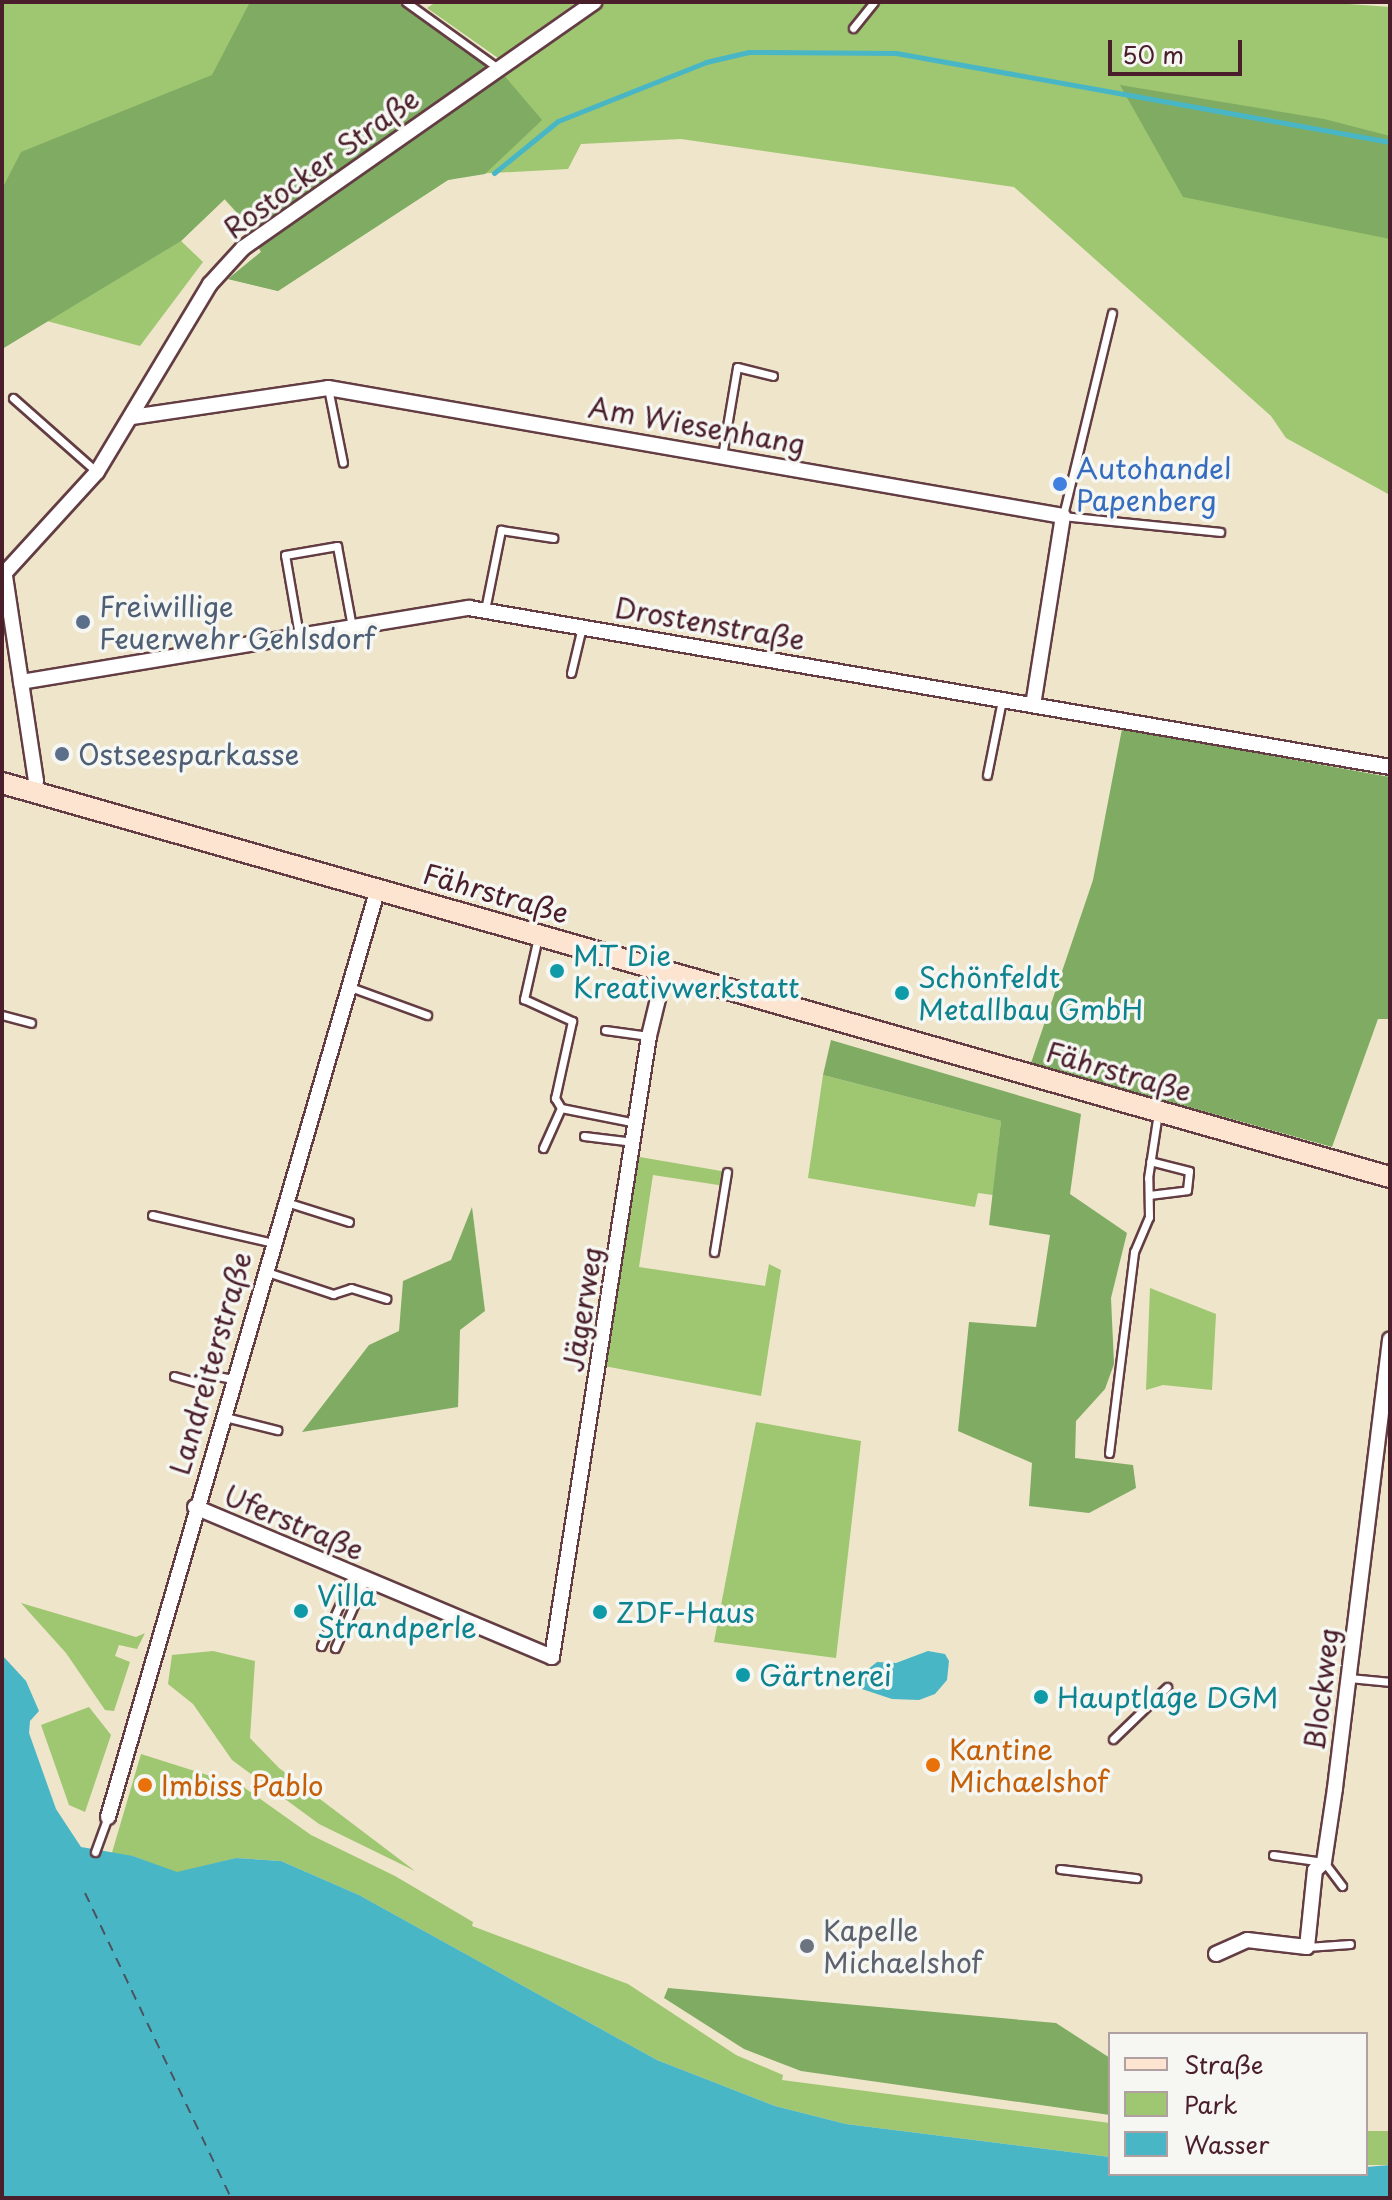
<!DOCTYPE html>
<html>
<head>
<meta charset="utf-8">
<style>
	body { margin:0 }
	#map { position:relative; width:1392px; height:2200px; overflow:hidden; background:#eee5ca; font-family:"Playpen Sans",sans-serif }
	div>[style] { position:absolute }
	.green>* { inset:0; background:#9fc671; transform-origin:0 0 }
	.forest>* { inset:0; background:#7fab63 }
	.water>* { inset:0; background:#49b6c6 }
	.stream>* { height:5px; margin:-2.5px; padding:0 2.5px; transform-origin:2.5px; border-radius:2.5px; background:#49b6c6 }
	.ferry>* { height:2px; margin-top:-1px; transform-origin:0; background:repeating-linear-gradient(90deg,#4a5461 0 10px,transparent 0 18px) }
	.roads { filter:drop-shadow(2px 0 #633d43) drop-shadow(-2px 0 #633d43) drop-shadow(0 2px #633d43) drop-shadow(0 -2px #633d43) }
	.lane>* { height:7px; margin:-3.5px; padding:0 3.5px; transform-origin:3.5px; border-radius:3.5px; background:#fff }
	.street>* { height:14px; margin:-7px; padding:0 7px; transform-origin:7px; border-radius:7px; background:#fff }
	.secondary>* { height:20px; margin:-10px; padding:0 10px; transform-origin:10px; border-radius:10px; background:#fde4d0 }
	.dots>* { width:22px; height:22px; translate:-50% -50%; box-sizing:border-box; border:4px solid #f6f6f2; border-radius:50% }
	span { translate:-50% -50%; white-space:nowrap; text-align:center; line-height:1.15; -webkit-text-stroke:7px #f6f6f2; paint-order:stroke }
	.street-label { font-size:28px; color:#4a1f2b }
	.shop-label { font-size:28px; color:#366cbe }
	.left { translate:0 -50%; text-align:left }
	.service-label { font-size:28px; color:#4e5e75 }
	.culture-label { font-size:28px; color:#0d838f }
	.food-label { font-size:28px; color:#c56008 }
	.worship-label { font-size:28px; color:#5b616d }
	.frame { position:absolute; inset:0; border:4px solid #4a1f2b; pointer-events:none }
	.legend { position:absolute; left:1108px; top:2032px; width:260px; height:144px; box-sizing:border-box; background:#f6f6f2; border:2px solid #b1a0a2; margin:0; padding:10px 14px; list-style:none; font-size:24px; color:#4a1f2b }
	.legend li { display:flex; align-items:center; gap:16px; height:40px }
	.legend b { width:40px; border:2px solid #b1a0a2 }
	.scale { position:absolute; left:1108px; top:40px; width:134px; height:36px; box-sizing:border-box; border:4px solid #4a1f2b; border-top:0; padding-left:10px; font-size:24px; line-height:28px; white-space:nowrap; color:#4a1f2b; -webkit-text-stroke:6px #f6f6f2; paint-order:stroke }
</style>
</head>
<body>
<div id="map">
	<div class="green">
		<i style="clip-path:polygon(2px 2px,395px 2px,503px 74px,605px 2px,1322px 2px,1390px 7px,1390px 495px,1286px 438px,1271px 416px,1014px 187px,681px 139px,581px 144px,568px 169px,473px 174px,448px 180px,278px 291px,228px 279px,261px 252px,248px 225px,224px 199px,181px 241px,203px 262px,140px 346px,47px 321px,2px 349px)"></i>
		<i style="clip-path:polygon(436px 2px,577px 2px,498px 58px,427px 8px)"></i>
		<i style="clip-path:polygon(823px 1075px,1001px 1121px,993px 1195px,978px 1193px,975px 1207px,808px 1178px)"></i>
		<i style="clip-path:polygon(634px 1156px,727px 1172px,725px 1186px,653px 1175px,639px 1267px,765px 1286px,769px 1264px,781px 1270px,761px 1396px,599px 1365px)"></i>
		<i style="clip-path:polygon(1150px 1288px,1216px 1314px,1212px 1390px,1163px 1385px,1146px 1390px)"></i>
		<i style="clip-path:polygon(756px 1422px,861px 1441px,836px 1658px,714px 1642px)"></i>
		<i style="clip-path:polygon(21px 1603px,136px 1637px,145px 1633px,137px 1649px,119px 1645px,115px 1656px,130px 1662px,114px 1711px,105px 1710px,66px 1653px)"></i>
		<i style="clip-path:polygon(213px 1651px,255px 1661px,250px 1738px,279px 1768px,415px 1871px,319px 1824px,232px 1760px,193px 1704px,168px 1684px,172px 1655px)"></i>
		<i style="clip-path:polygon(89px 1707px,111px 1735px,85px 1812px,69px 1805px,41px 1725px)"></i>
		<i style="clip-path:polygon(141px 1754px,242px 1786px,311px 1835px,395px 1876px,473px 1922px,472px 1926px,628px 1984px,736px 2055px,783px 2075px,782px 2080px,1110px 2123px,1110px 2157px,846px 2124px,775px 2106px,657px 2060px,359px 1895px,281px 1861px,236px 1858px,177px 1873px,133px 1856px,111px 1856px)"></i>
		<i style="left:1390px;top:2131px;width:34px;height:24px;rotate:90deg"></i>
	</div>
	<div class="forest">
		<i style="clip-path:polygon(250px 2px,397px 2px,503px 74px,542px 120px,485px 174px,448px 180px,278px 291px,228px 279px,261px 252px,248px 225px,225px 199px,181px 241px,2px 349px,2px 189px,21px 152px,212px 75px)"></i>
		<i style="clip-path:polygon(1120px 85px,1324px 119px,1390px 136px,1390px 239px,1183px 197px)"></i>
		<i style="clip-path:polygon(1122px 729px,1390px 777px,1390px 1019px,1378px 1019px,1332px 1147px,1031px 1063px,1093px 880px)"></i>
		<i style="clip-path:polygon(831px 1040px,1081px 1114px,1070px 1194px,1127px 1233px,1111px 1298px,1114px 1364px,1105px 1389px,1076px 1421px,1075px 1458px,1133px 1465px,1136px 1488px,1089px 1513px,1029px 1506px,1032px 1463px,958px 1431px,969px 1322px,1036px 1327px,1050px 1235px,989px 1225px,1001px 1121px,823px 1075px)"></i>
		<i style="clip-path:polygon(472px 1207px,485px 1311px,460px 1330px,458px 1407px,302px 1432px,369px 1345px,399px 1331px,403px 1281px,451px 1260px)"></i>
		<i style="clip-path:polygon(668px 1988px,1056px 2023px,1110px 2058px,1110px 2115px,801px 2071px,744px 2049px,664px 1998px)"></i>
	</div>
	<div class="water">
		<i style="clip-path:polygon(928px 1651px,945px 1654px,949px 1661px,947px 1680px,935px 1694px,919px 1700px,892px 1699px,859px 1688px,857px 1678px,877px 1662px,896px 1663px)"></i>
		<i style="clip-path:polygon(2px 1655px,26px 1681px,39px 1711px,30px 1721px,29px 1733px,56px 1809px,81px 1847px,133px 1856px,177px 1872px,236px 1858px,281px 1861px,359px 1895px,657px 2060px,775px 2106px,846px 2124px,1110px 2157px,1110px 2174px,1366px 2174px,1366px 2167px,1390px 2165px,1390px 2198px,2px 2198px)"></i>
	</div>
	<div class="stream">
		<i style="left:494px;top:173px;width:82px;rotate:-39.1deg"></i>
		<i style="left:558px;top:121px;width:159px;rotate:-21.7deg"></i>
		<i style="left:706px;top:62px;width:44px;rotate:-13.1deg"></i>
		<i style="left:749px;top:52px;width:147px;rotate:0.4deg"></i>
		<i style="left:896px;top:53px;width:502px;rotate:10.21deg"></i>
	</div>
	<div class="ferry">
		<i style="left:85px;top:1893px;width:338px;rotate:64.4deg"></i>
	</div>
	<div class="roads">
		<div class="lane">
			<i style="left:406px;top:2px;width:113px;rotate:35.7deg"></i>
			<i style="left:853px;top:28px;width:33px;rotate:-51deg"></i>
			<i style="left:1112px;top:313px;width:209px;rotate:103.6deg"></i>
			<i style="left:1063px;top:516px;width:158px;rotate:5.8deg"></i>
			<i style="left:328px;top:388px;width:76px;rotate:78.7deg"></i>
			<i style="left:13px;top:398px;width:112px;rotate:41.4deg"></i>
			<i style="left:722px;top:456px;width:90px;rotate:-80.4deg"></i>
			<i style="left:737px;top:367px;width:37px;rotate:14deg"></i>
			<i style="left:485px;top:610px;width:82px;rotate:-78.7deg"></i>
			<i style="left:501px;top:530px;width:53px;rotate:8.7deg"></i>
			<i style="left:299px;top:635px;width:81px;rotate:-99.9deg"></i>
			<i style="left:285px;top:555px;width:53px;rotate:-9.8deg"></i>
			<i style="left:337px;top:546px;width:82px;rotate:79.5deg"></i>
			<i style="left:571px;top:673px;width:47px;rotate:-76.6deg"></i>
			<i style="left:987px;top:775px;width:76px;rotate:-78.7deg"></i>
			<i style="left:538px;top:937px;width:64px;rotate:102.7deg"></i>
			<i style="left:524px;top:999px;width:53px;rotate:24.6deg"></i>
			<i style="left:572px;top:1021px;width:79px;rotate:102.4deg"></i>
			<i style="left:555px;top:1098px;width:12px;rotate:59deg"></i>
			<i style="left:561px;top:1108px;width:76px;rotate:11.3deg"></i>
			<i style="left:350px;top:987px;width:82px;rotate:20deg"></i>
			<i style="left:2px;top:1015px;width:30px;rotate:15deg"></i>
			<i style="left:605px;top:1030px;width:44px;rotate:7.8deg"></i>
			<i style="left:584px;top:1136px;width:50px;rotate:6.8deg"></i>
			<i style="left:543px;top:1148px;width:44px;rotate:-65.8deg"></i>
			<i style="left:1149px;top:1195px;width:38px;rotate:-7deg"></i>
			<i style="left:1187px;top:1190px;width:19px;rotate:-84deg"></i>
			<i style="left:1189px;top:1171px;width:40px;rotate:-165.6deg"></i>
			<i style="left:286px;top:1202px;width:66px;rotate:17.6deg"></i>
			<i style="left:152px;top:1215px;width:124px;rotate:13deg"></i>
			<i style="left:714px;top:1252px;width:81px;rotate:-80.8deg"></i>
			<i style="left:267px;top:1272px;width:70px;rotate:18.4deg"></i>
			<i style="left:333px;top:1294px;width:19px;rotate:-18deg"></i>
			<i style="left:351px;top:1288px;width:37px;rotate:17deg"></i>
			<i style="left:174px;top:1376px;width:26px;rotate:16deg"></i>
			<i style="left:199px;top:1383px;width:12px;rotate:-48deg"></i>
			<i style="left:207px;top:1374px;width:26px;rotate:11deg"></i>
			<i style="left:225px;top:1417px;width:54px;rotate:14deg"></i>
			<i style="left:1109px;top:1453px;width:203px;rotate:-82.9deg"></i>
			<i style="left:1134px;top:1252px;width:38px;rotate:-67deg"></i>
			<i style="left:1149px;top:1217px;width:39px;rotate:-91deg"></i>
			<i style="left:1148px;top:1178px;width:66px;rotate:-81.3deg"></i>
			<i style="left:321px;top:1646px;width:78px;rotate:-65.7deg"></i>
			<i style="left:335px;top:1648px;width:74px;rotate:-66.2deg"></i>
			<i style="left:1350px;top:1678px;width:40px;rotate:5.7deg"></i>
			<i style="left:1113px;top:1739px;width:75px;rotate:-43.9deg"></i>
			<i style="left:95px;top:1852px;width:37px;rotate:-70deg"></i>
			<i style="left:1273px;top:1855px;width:51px;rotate:7.8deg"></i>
			<i style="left:1324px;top:1862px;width:30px;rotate:53deg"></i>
			<i style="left:1060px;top:1869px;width:77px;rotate:6.8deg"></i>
			<i style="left:1307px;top:1947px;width:43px;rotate:-4deg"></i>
		</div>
		<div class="street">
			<i style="left:132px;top:417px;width:198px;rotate:-8.4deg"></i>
			<i style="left:328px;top:388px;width:746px;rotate:9.88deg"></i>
			<i style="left:1063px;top:516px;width:191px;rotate:99deg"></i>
			<i style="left:2px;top:576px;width:141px;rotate:-47.6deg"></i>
			<i style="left:97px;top:472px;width:219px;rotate:-59deg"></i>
			<i style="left:210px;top:284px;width:49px;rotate:-47.5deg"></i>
			<i style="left:243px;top:248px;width:429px;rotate:-35deg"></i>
			<i style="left:5px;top:576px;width:207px;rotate:81.4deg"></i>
			<i style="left:36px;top:781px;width:11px;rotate:105deg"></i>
			<i style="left:21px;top:682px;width:454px;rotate:-9.4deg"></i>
			<i style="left:469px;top:608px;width:935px;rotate:9.79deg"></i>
			<i style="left:195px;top:1507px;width:387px;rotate:22.8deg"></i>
			<i style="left:552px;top:1657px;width:629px;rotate:-81.12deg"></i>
			<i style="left:649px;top:1036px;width:68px;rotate:-76.4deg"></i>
			<i style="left:108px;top:1817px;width:967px;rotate:-73.79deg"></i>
			<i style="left:1216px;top:1954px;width:34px;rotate:-24deg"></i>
			<i style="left:1247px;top:1940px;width:60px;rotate:6.7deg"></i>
			<i style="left:1307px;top:1947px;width:77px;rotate:-84.1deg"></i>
			<i style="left:1315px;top:1870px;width:12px;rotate:-42deg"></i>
			<i style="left:1324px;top:1862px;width:75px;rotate:-81.5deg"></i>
			<i style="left:1335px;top:1788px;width:452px;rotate:-83deg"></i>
		</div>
		<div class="secondary">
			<i style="left:2px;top:783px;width:1443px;rotate:15.85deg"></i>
		</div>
	</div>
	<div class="dots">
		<i style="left:1060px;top:484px;background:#3f7fe0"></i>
		<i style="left:83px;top:622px;background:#5c6f8a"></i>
		<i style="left:62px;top:754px;background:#5c6f8a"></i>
		<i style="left:557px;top:971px;background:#0f9aa8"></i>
		<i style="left:902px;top:993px;background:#0f9aa8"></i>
		<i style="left:301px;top:1611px;background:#0f9aa8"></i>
		<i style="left:600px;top:1612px;background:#0f9aa8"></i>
		<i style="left:743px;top:1675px;background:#0f9aa8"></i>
		<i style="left:1041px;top:1697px;background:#0f9aa8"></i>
		<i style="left:933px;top:1765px;background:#e8710a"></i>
		<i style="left:145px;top:1785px;background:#e8710a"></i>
		<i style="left:807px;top:1946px;background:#6b7280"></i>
	</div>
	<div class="street-label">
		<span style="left:321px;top:163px;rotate:-36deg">Rostocker Straße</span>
		<span style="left:697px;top:425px;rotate:10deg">Am Wiesenhang</span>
		<span style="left:710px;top:623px;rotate:10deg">Drostenstraße</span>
		<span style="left:496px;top:893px;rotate:16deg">Fährstraße</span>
		<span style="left:1119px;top:1071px;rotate:16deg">Fährstraße</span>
		<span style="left:582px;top:1309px;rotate:-81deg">Jägerweg</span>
		<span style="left:210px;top:1363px;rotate:-74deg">Landreiterstraße</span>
		<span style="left:294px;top:1522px;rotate:23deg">Uferstraße</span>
		<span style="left:1321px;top:1689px;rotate:-83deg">Blockweg</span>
	</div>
	<div class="shop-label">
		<span class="left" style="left:1076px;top:484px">Autohandel<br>Papenberg</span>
	</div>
	<div class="service-label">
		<span class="left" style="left:99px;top:622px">Freiwillige<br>Feuerwehr Gehlsdorf</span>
		<span class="left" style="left:78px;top:754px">Ostseesparkasse</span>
	</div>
	<div class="culture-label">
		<span class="left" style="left:573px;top:971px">MT Die<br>Kreativwerkstatt</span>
		<span class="left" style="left:918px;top:993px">Schönfeldt<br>Metallbau GmbH</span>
		<span class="left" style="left:317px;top:1611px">Villa<br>Strandperle</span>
		<span class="left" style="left:616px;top:1612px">ZDF-Haus</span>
		<span class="left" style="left:759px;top:1675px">Gärtnerei</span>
		<span class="left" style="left:1057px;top:1697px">Hauptlage DGM</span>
	</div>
	<div class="food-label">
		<span class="left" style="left:949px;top:1765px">Kantine<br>Michaelshof</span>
		<span class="left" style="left:161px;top:1785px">Imbiss Pablo</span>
	</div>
	<div class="worship-label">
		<span class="left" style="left:823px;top:1946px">Kapelle<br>Michaelshof</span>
	</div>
	<div class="frame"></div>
	<ul class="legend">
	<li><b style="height:10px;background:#fde4d0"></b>Straße</li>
	<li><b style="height:22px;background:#9fc671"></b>Park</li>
	<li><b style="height:22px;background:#49b6c6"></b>Wasser</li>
	</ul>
	<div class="scale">50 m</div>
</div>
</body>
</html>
